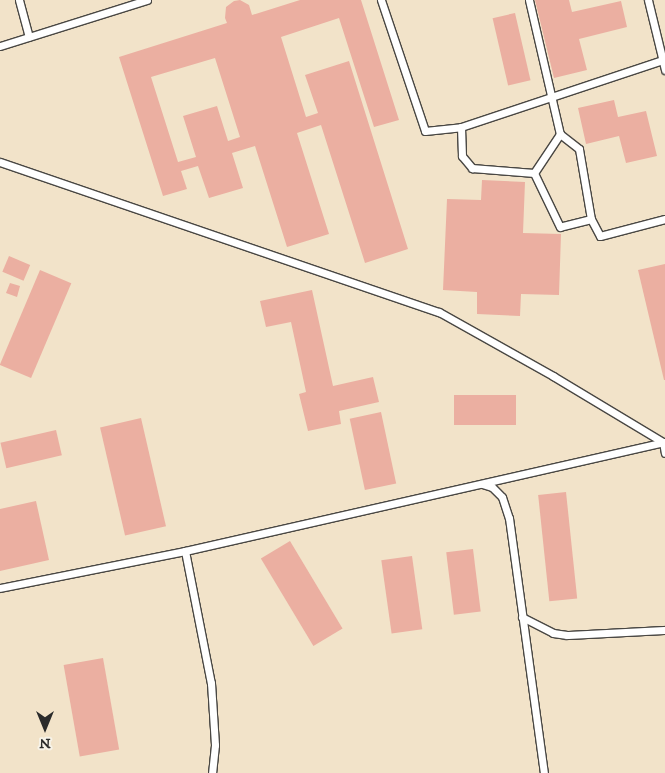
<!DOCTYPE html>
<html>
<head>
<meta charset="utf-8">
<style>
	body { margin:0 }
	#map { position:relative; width:665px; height:773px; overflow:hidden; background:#f2e3c9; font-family:"IM FELL DW Pica",serif }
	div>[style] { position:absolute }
	.building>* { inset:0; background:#ebafa1; transform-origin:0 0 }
	.roads { filter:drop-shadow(1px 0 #494743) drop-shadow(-1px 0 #494743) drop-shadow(0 1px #494743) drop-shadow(0 -1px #494743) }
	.service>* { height:7px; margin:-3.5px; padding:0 3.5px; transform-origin:3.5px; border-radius:3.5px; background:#fff }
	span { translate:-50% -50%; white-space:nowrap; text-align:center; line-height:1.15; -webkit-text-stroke:4.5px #f7f3e8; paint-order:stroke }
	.north { position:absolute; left:20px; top:703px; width:50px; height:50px; -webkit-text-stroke:4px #f7f3e8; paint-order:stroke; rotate:180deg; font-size:14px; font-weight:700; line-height:20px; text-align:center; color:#2b2b2b }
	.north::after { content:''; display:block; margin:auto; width:18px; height:22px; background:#2b2b2b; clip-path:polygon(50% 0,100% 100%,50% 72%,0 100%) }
</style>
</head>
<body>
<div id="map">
	<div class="building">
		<i style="clip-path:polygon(evenodd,240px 0,249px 5px,252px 15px,300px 0,361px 0,399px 120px,374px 127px,339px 18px,281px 37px,306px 117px,318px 113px,305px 75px,349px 61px,408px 249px,365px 263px,321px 125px,297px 133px,329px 234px,287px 247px,255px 146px,232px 153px,243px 188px,209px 198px,198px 166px,181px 171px,187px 189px,163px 196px,119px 57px,227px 23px,225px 18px,226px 7px,234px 1px,240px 0,215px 58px,240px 137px,228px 141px,217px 106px,183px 116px,196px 157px,178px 162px,151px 77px,215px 58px)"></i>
		<i style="clip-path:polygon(535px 0,569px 0,572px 12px,621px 1px,627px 27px,579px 39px,587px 70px,554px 78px)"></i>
		<i style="left:515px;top:13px;width:69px;height:23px;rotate:77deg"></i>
		<i style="clip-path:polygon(614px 100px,618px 117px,646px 111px,657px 156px,626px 163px,619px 136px,586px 144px,578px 108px)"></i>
		<i style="clip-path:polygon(482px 180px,525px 182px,523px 233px,561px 234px,559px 295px,521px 294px,520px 316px,477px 314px,477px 292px,443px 290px,447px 199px,481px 200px)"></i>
		<i style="left:9px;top:256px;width:23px;height:17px;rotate:23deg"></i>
		<i style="clip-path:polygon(665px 264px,665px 380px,664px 380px,638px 270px)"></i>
		<i style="left:40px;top:270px;width:34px;height:103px;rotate:23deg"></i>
		<i style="clip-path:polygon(10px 283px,20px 286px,17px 297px,6px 293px)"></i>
		<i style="clip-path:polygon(312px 290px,333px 386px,373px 377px,379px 402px,339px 411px,341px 424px,308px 431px,299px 394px,306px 392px,291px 322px,266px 327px,260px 301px)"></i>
		<i style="left:454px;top:395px;width:62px;height:30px"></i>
		<i style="left:381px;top:412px;width:73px;height:32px;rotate:78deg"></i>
		<i style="left:141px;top:418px;width:111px;height:42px;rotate:77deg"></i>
		<i style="left:56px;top:430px;width:26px;height:57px;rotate:77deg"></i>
		<i style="left:566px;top:492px;width:107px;height:28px;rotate:84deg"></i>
		<i style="clip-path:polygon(36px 501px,49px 560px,0 571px,0 509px)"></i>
		<i style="left:290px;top:541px;width:102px;height:34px;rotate:59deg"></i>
		<i style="left:473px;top:549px;width:63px;height:27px;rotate:83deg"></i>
		<i style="left:412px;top:556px;width:74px;height:31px;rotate:82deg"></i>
		<i style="left:103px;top:658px;width:93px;height:40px;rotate:80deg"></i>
	</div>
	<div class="roads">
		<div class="service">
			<i style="left:19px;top:0;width:38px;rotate:75deg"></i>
			<i style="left:381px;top:0;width:138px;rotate:71.4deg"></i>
			<i style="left:425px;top:131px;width:36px;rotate:-6deg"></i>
			<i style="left:461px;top:127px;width:29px;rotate:88deg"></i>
			<i style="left:462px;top:156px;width:16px;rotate:50deg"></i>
			<i style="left:472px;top:168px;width:62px;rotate:4.6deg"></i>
			<i style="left:529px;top:0;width:138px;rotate:77deg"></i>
			<i style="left:648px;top:0;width:72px;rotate:76.3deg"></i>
			<i style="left:0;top:46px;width:154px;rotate:-17.4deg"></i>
			<i style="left:461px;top:127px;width:212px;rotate:-18.4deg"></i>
			<i style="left:560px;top:134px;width:24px;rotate:38deg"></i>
			<i style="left:579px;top:149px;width:71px;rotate:80.3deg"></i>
			<i style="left:591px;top:219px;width:32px;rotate:166deg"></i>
			<i style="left:560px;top:227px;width:60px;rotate:-115.7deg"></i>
			<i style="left:534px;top:173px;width:47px;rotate:-56.3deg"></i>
			<i style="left:0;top:162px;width:464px;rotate:18.9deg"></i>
			<i style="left:439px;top:312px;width:131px;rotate:29.3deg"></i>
			<i style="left:553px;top:376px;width:128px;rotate:31deg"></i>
			<i style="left:663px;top:442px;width:11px;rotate:80deg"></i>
			<i style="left:591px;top:219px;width:19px;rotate:62deg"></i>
			<i style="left:600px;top:236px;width:67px;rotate:-14.7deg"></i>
			<i style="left:482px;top:484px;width:10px;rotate:17deg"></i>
			<i style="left:492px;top:487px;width:14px;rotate:45deg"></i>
			<i style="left:502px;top:497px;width:22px;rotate:72deg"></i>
			<i style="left:509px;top:518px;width:257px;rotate:82.2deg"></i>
			<i style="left:185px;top:551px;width:135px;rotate:78.9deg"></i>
			<i style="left:211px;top:683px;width:62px;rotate:86.3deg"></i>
			<i style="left:215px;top:745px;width:28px;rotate:96deg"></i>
			<i style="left:0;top:588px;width:189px;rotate:-11.3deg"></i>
			<i style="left:185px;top:551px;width:491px;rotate:-12.8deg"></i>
			<i style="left:522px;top:617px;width:35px;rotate:27deg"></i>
			<i style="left:553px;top:633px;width:14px;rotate:8deg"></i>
			<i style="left:567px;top:635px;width:98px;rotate:-2.9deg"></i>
		</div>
	</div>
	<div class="north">N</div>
</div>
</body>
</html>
